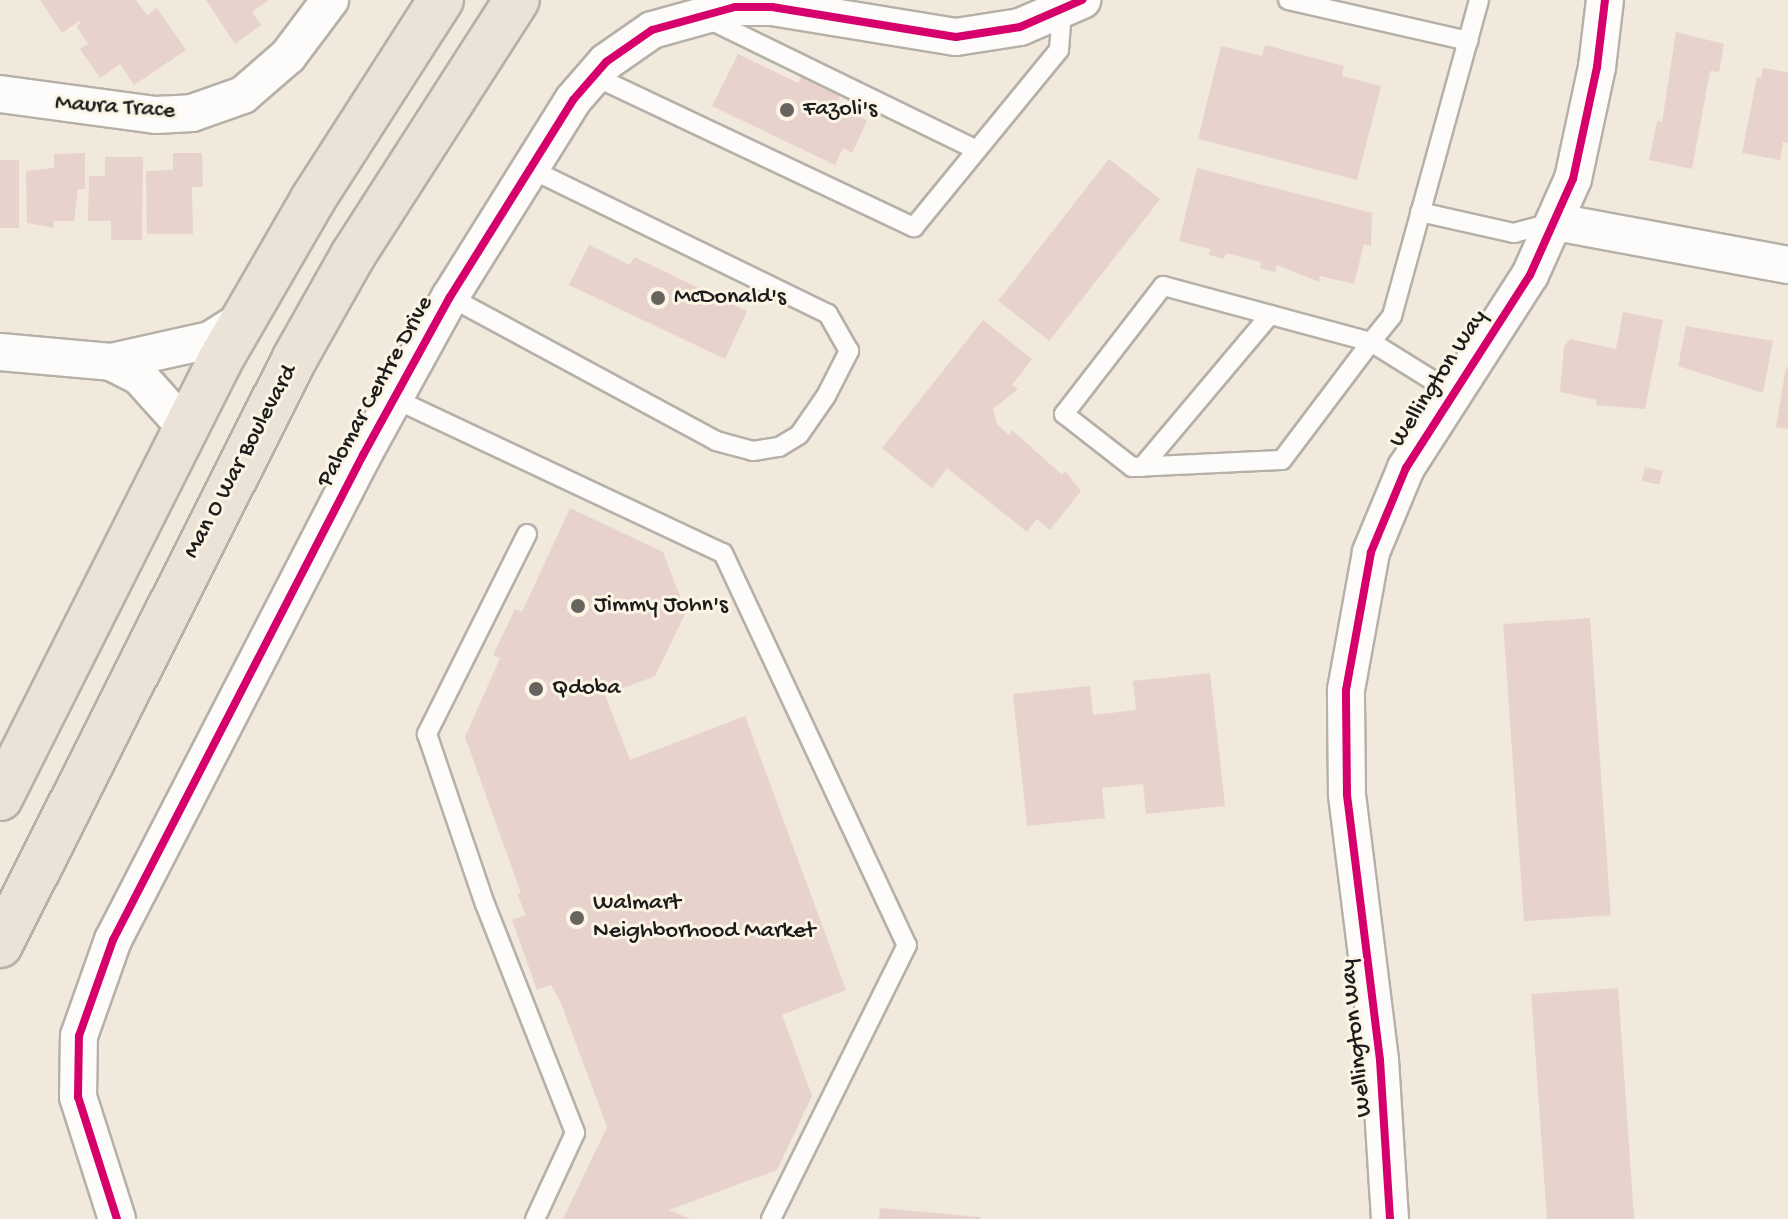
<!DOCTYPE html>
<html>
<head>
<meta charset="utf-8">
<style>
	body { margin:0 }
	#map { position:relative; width:1788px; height:1219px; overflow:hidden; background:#f1e9dc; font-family:"Gochi Hand",sans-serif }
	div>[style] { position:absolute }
	.building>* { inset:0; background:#e7d3cc; transform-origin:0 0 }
	.roads { filter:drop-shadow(2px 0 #b5b0a8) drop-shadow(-2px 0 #b5b0a8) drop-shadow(0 2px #b5b0a8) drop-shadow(0 -2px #b5b0a8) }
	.lane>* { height:18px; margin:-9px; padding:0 9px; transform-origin:9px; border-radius:9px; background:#fdfcfa }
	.street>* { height:36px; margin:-18px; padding:0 18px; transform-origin:18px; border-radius:18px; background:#fdfcfa }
	.primary>* { height:44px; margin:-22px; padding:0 22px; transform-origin:22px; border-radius:22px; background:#ece3d8 }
	.cycleway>* { height:8px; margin:-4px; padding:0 4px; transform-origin:4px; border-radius:4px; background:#d6006c }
	.dots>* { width:22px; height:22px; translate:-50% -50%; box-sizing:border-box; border:4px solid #fcf5e5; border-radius:50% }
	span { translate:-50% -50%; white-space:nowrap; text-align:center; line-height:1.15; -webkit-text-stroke:6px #fcf5e5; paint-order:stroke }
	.street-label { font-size:24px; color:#1c1c1c }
	.poi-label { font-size:24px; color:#1c1c1c }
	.left { translate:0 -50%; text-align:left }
</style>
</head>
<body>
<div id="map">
	<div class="building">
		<i style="clip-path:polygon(40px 0,136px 0,147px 15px,157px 8px,186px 50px,134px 85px,120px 64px,100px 78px,80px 49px,88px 44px,77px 27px,82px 19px,62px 33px)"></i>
		<i style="clip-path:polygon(206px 0,269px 0,252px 12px,261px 25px,235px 44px)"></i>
		<i style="clip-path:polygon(1676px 32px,1724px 44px,1719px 72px,1710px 71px,1692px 169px,1649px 160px,1657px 121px,1662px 122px)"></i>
		<i style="clip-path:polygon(1265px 45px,1344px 66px,1342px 76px,1381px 86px,1357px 180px,1198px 139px,1221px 46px,1262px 56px)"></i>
		<i style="clip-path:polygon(738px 54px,798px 83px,802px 75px,841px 94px,837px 102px,867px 121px,852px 153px,843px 148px,835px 165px,712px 106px)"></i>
		<i style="clip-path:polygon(1763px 68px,1788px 72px,1788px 143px,1783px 142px,1780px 160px,1742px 153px,1757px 77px,1761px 78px)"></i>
		<i style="clip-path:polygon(85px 153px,85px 189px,78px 189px,74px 221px,54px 221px,54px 228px,27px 223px,26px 171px,54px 168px,54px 154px)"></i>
		<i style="clip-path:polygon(173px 153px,202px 153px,203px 187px,192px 187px,193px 234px,147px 234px,146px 171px,173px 170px)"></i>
		<i style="clip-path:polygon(105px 157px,143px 157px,142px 240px,111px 240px,111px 221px,88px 221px,89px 176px,105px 176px)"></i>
		<i style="left:1109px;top:159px;width:65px;height:180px;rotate:38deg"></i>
		<i style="left:0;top:160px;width:19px;height:68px"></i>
		<i style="clip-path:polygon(1197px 168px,1372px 213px,1371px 246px,1364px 244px,1354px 284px,1320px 276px,1319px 282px,1277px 265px,1275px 272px,1260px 268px,1261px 262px,1226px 253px,1224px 259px,1209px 255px,1210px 249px,1179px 241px)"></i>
		<i style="clip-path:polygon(589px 245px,630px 265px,634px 257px,747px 311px,725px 359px,569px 285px)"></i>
		<i style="clip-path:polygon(1623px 312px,1663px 320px,1645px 409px,1596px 405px,1597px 400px,1560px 392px,1564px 347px,1570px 339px,1616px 349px)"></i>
		<i style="clip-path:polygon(983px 320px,1032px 359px,1012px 385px,1018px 389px,993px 409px,997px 424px,1009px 435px,1012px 430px,1062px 475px,1065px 471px,1081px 491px,1050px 530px,1037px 519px,1027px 532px,947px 468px,932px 488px,882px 448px)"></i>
		<i style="clip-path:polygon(1686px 326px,1773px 341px,1763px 393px,1678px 366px)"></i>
		<i style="clip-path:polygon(1786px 367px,1788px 367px,1788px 429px,1776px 427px)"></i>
		<i style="left:1645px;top:467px;width:18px;height:14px;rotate:13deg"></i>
		<i style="clip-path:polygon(570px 508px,663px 552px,686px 612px,655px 676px,605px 695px,630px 760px,745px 716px,846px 990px,782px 1015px,812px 1096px,777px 1170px,669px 1210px,690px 1219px,563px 1219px,607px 1127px,561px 1003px,551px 985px,537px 990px,512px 920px,526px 915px,517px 894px,521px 893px,465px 737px,500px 658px,493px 655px,515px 609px,522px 612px)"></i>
		<i style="left:1590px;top:618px;width:298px;height:87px;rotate:86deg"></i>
		<i style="clip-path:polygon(1210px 673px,1225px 806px,1146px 814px,1143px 784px,1102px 788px,1105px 818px,1027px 826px,1013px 694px,1090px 686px,1093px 715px,1136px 710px,1133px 681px)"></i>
		<i style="left:1618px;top:988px;width:232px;height:87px;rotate:86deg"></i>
		<i style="clip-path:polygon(880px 1208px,980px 1217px,980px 1219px,879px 1219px)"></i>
	</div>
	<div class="roads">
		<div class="lane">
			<i style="left:1288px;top:0;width:185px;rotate:12.8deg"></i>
			<i style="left:706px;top:18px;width:301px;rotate:26deg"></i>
			<i style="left:594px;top:76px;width:354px;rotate:25.3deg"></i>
			<i style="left:914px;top:227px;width:229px;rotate:-50.7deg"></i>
			<i style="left:1059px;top:50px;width:40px;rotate:-85.7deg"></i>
			<i style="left:1420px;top:212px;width:96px;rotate:12.6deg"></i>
			<i style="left:1514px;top:233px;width:41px;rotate:-15.4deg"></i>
			<i style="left:450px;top:297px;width:302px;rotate:28.4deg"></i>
			<i style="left:716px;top:441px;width:38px;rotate:15deg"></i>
			<i style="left:753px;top:451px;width:26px;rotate:-9deg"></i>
			<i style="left:779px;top:447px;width:23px;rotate:-31deg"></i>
			<i style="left:799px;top:435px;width:47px;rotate:-55.3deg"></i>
			<i style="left:826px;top:396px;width:51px;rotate:-62.9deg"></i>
			<i style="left:849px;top:351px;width:43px;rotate:-119.6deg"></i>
			<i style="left:828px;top:314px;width:333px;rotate:-154deg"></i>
			<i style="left:1453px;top:393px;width:97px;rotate:-148.1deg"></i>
			<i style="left:1371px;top:342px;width:215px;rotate:-164.9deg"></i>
			<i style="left:1163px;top:286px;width:162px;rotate:127.7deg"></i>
			<i style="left:1064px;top:414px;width:86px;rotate:37.9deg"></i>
			<i style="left:1132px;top:467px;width:150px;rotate:-2.7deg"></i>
			<i style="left:1282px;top:460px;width:148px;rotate:-53deg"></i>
			<i style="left:1371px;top:342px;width:33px;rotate:-51deg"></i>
			<i style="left:1392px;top:316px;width:328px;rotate:-74.6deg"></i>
			<i style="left:395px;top:399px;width:362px;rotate:25.2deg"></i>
			<i style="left:723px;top:553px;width:433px;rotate:64.9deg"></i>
			<i style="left:907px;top:945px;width:306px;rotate:116.4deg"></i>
			<i style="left:1142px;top:467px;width:199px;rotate:-49.9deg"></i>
			<i style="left:527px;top:534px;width:224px;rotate:116.6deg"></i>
			<i style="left:427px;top:734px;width:180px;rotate:71.2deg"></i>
			<i style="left:485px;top:904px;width:246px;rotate:68.5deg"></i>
			<i style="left:575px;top:1133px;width:95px;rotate:114.9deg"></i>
		</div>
		<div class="street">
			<i style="left:0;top:94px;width:157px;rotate:7.7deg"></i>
			<i style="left:156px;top:115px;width:36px;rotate:-3deg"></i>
			<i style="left:192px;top:113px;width:54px;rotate:-19.4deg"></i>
			<i style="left:243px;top:95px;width:60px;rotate:-40.9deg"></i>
			<i style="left:288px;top:56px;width:70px;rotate:-53.1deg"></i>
			<i style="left:1556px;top:222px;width:236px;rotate:10.5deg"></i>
			<i style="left:0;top:352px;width:111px;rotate:5.1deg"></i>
			<i style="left:111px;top:362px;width:101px;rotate:-12.5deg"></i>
			<i style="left:210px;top:340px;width:40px;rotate:-32deg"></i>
			<i style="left:111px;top:362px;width:31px;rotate:27deg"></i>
			<i style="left:139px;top:376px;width:67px;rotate:48deg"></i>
			<i style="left:117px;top:1219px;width:128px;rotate:-107.7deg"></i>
			<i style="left:78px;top:1097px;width:61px;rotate:-89.1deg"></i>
			<i style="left:79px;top:1036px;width:102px;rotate:-70.5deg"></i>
			<i style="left:113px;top:940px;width:546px;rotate:-62.73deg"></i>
			<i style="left:363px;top:455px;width:180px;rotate:-61.2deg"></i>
			<i style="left:450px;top:297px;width:232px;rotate:-58deg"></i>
			<i style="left:573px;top:100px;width:50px;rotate:-49deg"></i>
			<i style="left:606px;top:62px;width:56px;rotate:-34.8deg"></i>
			<i style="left:652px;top:30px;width:86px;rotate:-15.5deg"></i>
			<i style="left:735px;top:7px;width:37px"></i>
			<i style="left:772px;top:7px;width:186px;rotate:9.3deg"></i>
			<i style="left:956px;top:37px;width:65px;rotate:-8.9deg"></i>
			<i style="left:1020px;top:27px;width:68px;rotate:-23.5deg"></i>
			<i style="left:1390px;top:1219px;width:159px;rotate:-93.6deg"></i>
			<i style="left:1380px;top:1060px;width:268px;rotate:-97.1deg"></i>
			<i style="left:1347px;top:794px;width:104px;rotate:-90.6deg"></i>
			<i style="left:1346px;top:690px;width:140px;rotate:-79.7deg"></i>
			<i style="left:1371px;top:552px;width:91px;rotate:-67.4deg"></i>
			<i style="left:1406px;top:468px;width:229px;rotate:-57.3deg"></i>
			<i style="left:1530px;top:275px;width:105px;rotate:-65.9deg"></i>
			<i style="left:1573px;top:179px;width:115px;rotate:-77.9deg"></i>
			<i style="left:1597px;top:67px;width:67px;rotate:-83.2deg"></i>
		</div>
		<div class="primary">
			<i style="left:0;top:798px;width:488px;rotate:-63.3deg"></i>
			<i style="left:219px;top:362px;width:188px;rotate:-60deg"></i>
			<i style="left:313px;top:199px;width:237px;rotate:-57.3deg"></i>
			<i style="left:0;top:945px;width:657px;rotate:-63.32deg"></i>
			<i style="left:295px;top:358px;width:118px;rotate:-60.6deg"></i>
			<i style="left:353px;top:255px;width:303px;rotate:-57.3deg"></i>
		</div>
	</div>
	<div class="cycleway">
		<i style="left:117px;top:1219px;width:128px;rotate:-107.7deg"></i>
		<i style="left:78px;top:1097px;width:61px;rotate:-89.1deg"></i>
		<i style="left:79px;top:1036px;width:102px;rotate:-70.5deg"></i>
		<i style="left:113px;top:940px;width:546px;rotate:-62.73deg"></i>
		<i style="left:363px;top:455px;width:180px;rotate:-61.2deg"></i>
		<i style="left:450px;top:297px;width:232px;rotate:-58deg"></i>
		<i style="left:573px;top:100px;width:50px;rotate:-49deg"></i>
		<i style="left:606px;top:62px;width:56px;rotate:-34.8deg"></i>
		<i style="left:652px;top:30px;width:86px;rotate:-15.5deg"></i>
		<i style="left:735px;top:7px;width:37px"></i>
		<i style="left:772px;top:7px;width:186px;rotate:9.3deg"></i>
		<i style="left:956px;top:37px;width:65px;rotate:-8.9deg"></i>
		<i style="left:1020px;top:27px;width:68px;rotate:-23.5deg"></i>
		<i style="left:1390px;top:1219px;width:159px;rotate:-93.6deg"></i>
		<i style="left:1380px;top:1060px;width:268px;rotate:-97.1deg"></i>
		<i style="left:1347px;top:794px;width:104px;rotate:-90.6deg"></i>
		<i style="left:1346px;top:690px;width:140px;rotate:-79.7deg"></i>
		<i style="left:1371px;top:552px;width:91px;rotate:-67.4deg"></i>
		<i style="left:1406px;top:468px;width:229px;rotate:-57.3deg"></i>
		<i style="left:1530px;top:275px;width:105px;rotate:-65.9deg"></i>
		<i style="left:1573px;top:179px;width:115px;rotate:-77.9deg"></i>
		<i style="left:1597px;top:67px;width:67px;rotate:-83.2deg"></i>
	</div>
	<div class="dots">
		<i style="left:787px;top:110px;background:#67645f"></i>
		<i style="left:658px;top:298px;background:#67645f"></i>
		<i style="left:578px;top:606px;background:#67645f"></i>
		<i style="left:536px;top:689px;background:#67645f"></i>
		<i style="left:577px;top:918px;background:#67645f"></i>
	</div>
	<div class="street-label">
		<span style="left:115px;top:108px;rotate:4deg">Maura Trace</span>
		<span style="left:1439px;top:379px;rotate:-57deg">Wellington Way</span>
		<span style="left:376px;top:392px;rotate:-61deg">Palomar Centre Drive</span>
		<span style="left:241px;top:462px;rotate:-62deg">Man O War Boulevard</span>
		<span style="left:1357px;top:1038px;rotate:-96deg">Wellington Way</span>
	</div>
	<div class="poi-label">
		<span class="left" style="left:803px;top:110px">Fazoli's</span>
		<span class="left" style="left:674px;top:298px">McDonald's</span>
		<span class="left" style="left:594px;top:606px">Jimmy John's</span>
		<span class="left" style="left:552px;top:689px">Qdoba</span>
		<span class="left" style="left:593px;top:918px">Walmart<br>Neighborhood Market</span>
	</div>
</div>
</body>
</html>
